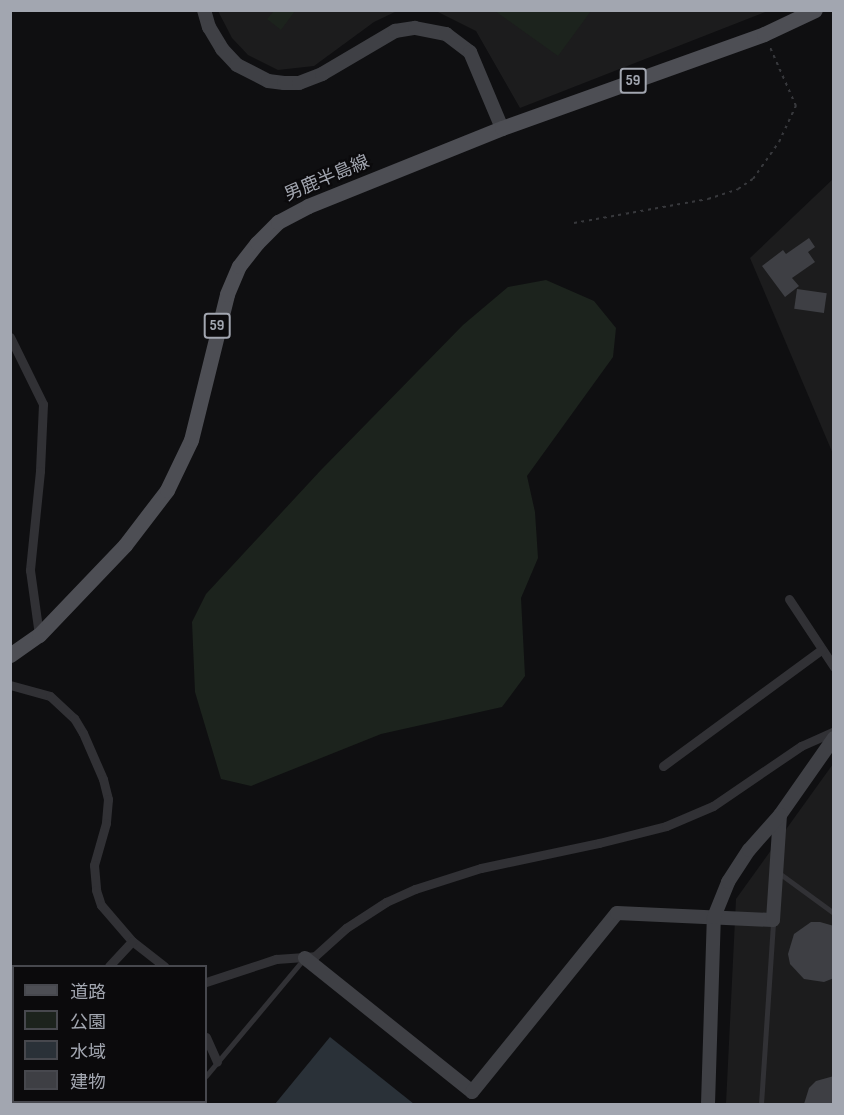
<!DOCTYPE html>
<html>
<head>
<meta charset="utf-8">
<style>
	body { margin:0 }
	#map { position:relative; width:844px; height:1115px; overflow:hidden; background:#0f0f11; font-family:"Sofia Sans Condensed","Noto Sans JP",sans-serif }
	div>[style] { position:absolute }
	.built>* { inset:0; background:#1c1c1d }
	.green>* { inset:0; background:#1c231d }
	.water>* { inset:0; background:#2a3138 }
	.building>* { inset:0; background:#3e3f44; transform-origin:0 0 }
	.path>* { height:2px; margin-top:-1px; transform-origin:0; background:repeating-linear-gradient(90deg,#37383c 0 3px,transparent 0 7.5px) }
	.lane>* { height:4.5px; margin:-2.25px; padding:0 2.25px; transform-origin:2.25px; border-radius:2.25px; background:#313135 }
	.street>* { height:9px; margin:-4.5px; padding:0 4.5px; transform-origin:4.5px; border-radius:4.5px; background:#313135 }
	.secondary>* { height:14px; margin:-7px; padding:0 7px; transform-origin:7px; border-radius:7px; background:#3f4045 }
	.primary>* { height:15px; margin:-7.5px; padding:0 7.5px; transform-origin:7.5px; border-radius:7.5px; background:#4d4e54 }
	span { translate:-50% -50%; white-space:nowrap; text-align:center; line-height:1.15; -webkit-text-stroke:4.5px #0b0a0c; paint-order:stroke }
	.shield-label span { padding:2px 4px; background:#0b0a0c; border:2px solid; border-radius:4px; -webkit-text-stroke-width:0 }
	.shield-label { font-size:16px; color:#a2a6b0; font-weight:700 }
	.street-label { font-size:18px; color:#a2a6b0 }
	.frame { position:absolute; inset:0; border:12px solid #a2a6b0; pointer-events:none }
	.legend { position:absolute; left:12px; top:965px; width:195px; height:138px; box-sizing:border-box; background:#0b0a0c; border:2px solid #47484e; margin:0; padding:8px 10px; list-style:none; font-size:18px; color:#a2a6b0 }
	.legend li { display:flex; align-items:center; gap:12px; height:30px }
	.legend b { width:30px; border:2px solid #47484e }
</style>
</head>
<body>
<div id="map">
	<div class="built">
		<i style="clip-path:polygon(218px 11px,397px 11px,374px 22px,314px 66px,278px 70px,248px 55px,232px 38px)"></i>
		<i style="clip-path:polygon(436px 11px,768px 11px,520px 108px,476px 31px)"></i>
		<i style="clip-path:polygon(833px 179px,833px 454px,750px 258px)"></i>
		<i style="clip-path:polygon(833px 764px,833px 1104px,726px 1104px,736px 899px)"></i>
	</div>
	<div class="green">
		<i style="clip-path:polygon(274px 11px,274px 10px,295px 11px,281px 30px,267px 19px)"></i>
		<i style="clip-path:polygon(495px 11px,591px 11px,558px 56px)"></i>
		<i style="clip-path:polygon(546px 280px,594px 301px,616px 328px,613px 357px,527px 476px,535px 512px,538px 558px,521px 598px,525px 676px,502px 707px,381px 734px,251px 786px,221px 779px,195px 692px,192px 622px,206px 594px,321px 470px,463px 325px,508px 287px)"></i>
	</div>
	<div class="water">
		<i style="clip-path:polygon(330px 1037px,414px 1104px,275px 1104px)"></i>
	</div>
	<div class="building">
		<i style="clip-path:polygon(809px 238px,815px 247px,808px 252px,815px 262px,792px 278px,799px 286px,785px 297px,762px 266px,783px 250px,786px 254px)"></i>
		<i style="left:797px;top:289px;width:30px;height:20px;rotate:8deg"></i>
		<i style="clip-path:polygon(811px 922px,820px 922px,834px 926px,834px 978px,824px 982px,804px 979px,790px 964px,788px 954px,794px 934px)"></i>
		<i style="clip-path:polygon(834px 1076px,834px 1104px,804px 1104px,809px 1088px,816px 1081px)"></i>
	</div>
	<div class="path">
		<i style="left:574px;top:223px;width:136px;rotate:-10.2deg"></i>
		<i style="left:708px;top:199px;width:32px;rotate:-18deg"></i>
		<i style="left:738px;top:189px;width:18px;rotate:-34deg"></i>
		<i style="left:753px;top:179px;width:45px;rotate:-54.9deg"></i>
		<i style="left:779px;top:142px;width:40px;rotate:-65deg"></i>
		<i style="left:796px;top:106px;width:67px;rotate:-113.9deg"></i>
	</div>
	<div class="lane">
		<i style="left:778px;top:872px;width:69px;rotate:36.2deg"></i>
		<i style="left:206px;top:1076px;width:153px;rotate:-50.1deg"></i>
		<i style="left:183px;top:1104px;width:3px;rotate:-45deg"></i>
		<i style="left:761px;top:1104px;width:182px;rotate:-86.2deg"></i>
	</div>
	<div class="street">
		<i style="left:10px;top:337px;width:75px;rotate:63.8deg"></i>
		<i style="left:43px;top:404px;width:67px;rotate:92.6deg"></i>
		<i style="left:40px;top:471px;width:100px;rotate:95.8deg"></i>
		<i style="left:30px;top:570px;width:66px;rotate:82.1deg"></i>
		<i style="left:789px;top:599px;width:82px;rotate:56.5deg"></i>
		<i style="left:10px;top:685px;width:41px;rotate:15.4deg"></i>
		<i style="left:50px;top:696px;width:33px;rotate:43deg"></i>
		<i style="left:74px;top:718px;width:17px;rotate:59deg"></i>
		<i style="left:83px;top:733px;width:50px;rotate:66.5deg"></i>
		<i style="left:103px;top:779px;width:21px;rotate:76deg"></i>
		<i style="left:108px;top:799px;width:24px;rotate:95deg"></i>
		<i style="left:106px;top:823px;width:44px;rotate:105.9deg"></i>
		<i style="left:94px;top:865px;width:25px;rotate:85deg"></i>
		<i style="left:96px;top:890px;width:16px;rotate:72deg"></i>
		<i style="left:101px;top:905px;width:48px;rotate:49.3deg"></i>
		<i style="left:132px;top:941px;width:41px;rotate:38deg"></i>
		<i style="left:663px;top:766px;width:197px;rotate:-36.3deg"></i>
		<i style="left:109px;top:966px;width:34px;rotate:-47deg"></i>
		<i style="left:206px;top:982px;width:74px;rotate:-18.2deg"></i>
		<i style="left:276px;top:959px;width:39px;rotate:-4deg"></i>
		<i style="left:315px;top:956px;width:42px;rotate:-42.1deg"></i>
		<i style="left:346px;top:928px;width:48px;rotate:-33deg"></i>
		<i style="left:386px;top:902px;width:32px;rotate:-24deg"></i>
		<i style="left:415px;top:889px;width:69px;rotate:-17.7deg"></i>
		<i style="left:481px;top:868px;width:121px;rotate:-12deg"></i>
		<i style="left:599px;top:843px;width:69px;rotate:-14.2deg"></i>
		<i style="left:666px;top:826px;width:51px;rotate:-23.1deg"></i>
		<i style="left:713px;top:806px;width:107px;rotate:-34.3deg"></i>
		<i style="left:801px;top:746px;width:36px;rotate:-24deg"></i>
		<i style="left:206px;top:1037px;width:27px;rotate:66deg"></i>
		<i style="left:88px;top:1102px;width:2px;rotate:63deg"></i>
	</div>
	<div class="secondary">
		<i style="left:204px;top:10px;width:18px;rotate:74deg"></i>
		<i style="left:209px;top:27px;width:26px;rotate:59deg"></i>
		<i style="left:222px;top:49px;width:22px;rotate:47deg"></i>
		<i style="left:237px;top:65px;width:35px;rotate:27deg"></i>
		<i style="left:268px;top:81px;width:16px;rotate:7deg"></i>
		<i style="left:284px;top:83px;width:15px"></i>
		<i style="left:299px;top:83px;width:25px;rotate:-21deg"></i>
		<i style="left:322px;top:74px;width:85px;rotate:-30.5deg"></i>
		<i style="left:395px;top:31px;width:20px;rotate:-9deg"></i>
		<i style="left:415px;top:28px;width:32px;rotate:11deg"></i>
		<i style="left:446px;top:34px;width:30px;rotate:37deg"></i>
		<i style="left:470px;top:52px;width:82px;rotate:67.2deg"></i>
		<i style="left:305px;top:958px;width:214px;rotate:38.7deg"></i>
		<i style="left:472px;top:1092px;width:230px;rotate:-51deg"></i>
		<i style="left:617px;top:913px;width:156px;rotate:2.6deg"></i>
		<i style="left:773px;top:920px;width:105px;rotate:-86.2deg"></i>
		<i style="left:780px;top:815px;width:94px;rotate:-55deg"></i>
		<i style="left:708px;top:1104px;width:187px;rotate:-88.2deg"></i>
		<i style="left:714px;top:917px;width:38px;rotate:-68deg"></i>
		<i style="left:728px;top:882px;width:38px;rotate:-57deg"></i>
		<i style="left:749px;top:850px;width:47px;rotate:-48.5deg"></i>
	</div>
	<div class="primary">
		<i style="left:10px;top:655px;width:35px;rotate:-35deg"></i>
		<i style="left:39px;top:635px;width:124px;rotate:-46.3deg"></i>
		<i style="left:125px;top:545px;width:69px;rotate:-52.6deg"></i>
		<i style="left:167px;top:490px;width:55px;rotate:-64.4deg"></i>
		<i style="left:191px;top:440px;width:150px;rotate:-76.1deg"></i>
		<i style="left:227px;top:294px;width:30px;rotate:-67deg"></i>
		<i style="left:239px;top:266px;width:29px;rotate:-52deg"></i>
		<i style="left:257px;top:243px;width:30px;rotate:-45deg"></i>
		<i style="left:278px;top:222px;width:34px;rotate:-28deg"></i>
		<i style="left:308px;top:206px;width:209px;rotate:-21.9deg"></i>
		<i style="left:502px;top:128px;width:278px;rotate:-19.7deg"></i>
		<i style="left:764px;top:34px;width:56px;rotate:-25.2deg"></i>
	</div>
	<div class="shield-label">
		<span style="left:633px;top:81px">59</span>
		<span style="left:217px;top:326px">59</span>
	</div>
	<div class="street-label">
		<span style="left:327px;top:179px;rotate:-23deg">男鹿半島線</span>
	</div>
	<div class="frame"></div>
	<ul class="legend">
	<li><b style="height:8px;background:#4d4e54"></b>道路</li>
	<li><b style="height:16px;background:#1c231d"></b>公園</li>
	<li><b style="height:16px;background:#2a3138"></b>水域</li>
	<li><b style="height:16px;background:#3e3f44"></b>建物</li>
	</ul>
</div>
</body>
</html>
